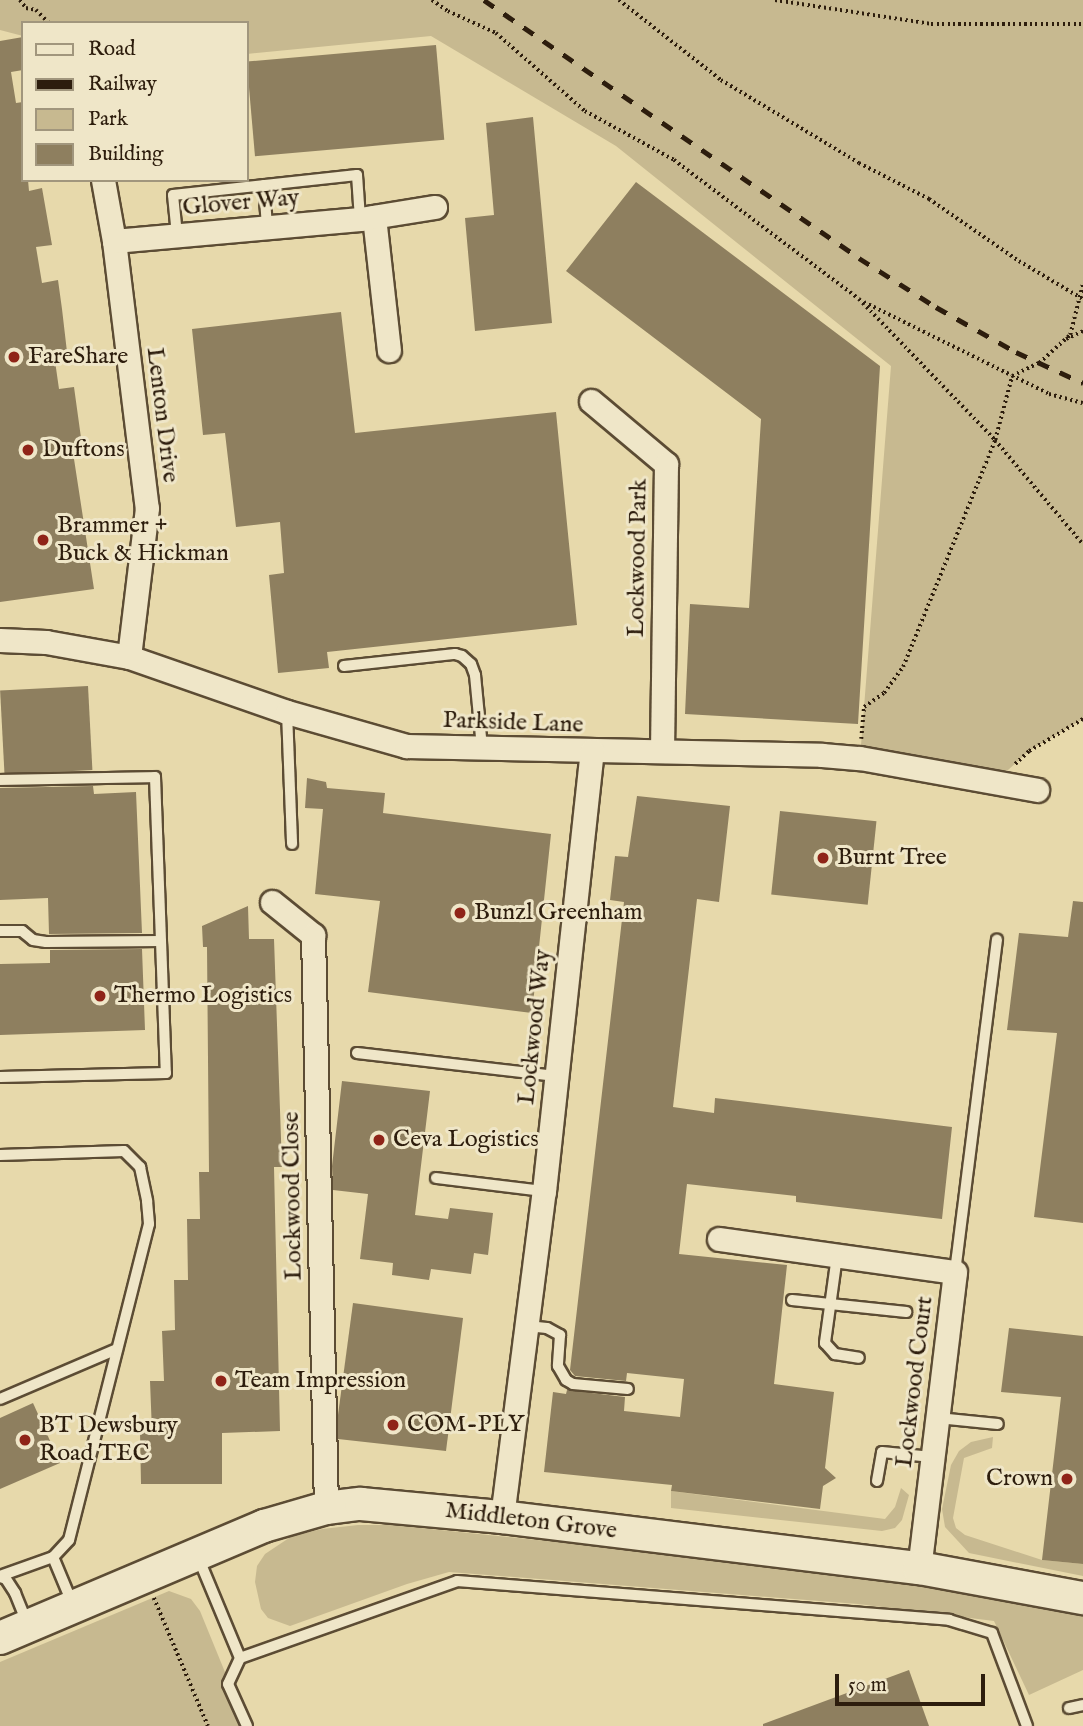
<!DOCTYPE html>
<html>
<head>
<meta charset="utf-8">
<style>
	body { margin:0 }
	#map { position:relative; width:1083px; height:1726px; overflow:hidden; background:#e7d9ab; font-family:"IM FELL English",serif }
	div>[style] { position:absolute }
	.green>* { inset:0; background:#c7b990 }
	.building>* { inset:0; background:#8e7f5f; transform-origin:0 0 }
	.path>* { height:3.5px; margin-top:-1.75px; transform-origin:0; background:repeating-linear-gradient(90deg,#2d1d0d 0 2px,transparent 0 5.5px) }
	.roads { filter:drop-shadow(2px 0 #5c4c34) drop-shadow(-2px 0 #5c4c34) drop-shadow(0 2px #5c4c34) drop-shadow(0 -2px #5c4c34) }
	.lane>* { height:10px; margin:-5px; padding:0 5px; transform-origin:5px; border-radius:5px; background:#efe6c8 }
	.street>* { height:23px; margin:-11.5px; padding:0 11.5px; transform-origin:11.5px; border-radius:11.5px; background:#efe6c8 }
	.secondary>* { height:32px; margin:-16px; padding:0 16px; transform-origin:16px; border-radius:16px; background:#efe6c8 }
	.rail>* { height:5px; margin-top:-2.5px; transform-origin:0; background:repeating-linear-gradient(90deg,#2d1d0d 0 12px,transparent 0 24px) }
	.dots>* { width:19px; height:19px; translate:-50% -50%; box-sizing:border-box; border:4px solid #efe6c8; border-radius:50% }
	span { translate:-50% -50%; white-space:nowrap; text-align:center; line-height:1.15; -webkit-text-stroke:6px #efe6c8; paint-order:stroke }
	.street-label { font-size:24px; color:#2d1d0d }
	.poi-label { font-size:24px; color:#2d1d0d }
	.left { translate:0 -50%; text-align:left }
	.right { translate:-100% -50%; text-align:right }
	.legend { position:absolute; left:21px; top:21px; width:228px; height:161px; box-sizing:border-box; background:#efe6c8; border:2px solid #a1967d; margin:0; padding:9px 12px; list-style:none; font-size:21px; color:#2d1d0d }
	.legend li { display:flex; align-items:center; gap:14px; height:35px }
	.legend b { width:35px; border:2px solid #a1967d }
	.scale { position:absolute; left:835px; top:1674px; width:150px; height:32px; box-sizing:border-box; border:4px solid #2d1d0d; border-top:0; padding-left:9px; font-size:21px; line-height:24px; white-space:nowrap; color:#2d1d0d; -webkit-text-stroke:5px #efe6c8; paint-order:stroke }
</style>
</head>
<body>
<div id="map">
	<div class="green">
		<i style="clip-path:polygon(0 0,1083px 0,1083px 719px,1029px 751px,1008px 770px,939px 772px,860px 758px,891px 366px,616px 146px,431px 36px,247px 54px,247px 23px,23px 23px,23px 36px,0 30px)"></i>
		<i style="clip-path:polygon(993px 1437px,992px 1448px,964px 1458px,953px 1518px,956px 1528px,965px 1535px,1042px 1560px,1083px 1564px,1083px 1576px,969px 1553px,945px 1527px,942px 1509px,951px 1465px,959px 1451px,971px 1442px)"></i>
		<i style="clip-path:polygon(901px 1488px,909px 1495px,902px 1520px,895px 1528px,882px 1531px,671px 1508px,671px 1491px,885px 1519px,895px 1507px)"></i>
		<i style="clip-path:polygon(358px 1525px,392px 1525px,825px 1570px,1083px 1612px,1083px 1670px,1029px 1695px,994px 1621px,858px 1604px,449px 1572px,407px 1584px,290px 1626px,268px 1618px,261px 1609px,255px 1582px,257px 1566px,265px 1554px,292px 1536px,322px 1529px)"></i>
		<i style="clip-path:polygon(169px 1591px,191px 1599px,200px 1611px,247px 1726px,0 1726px,0 1662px)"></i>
	</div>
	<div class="building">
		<i style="clip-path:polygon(23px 37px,23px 70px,11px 72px,16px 103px,23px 102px,23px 180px,28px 180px,29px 191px,42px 188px,52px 245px,36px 247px,42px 283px,58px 280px,62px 309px,67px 352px,54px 354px,59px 389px,74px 387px,82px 445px,72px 446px,94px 589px,0 602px,0 41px)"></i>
		<i style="left:436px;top:45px;width:95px;height:190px;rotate:85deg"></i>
		<i style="clip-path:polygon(533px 117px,552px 323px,475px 331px,465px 218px,494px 215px,486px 123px)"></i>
		<i style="clip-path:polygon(636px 182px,880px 366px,858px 724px,685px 714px,690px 604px,749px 608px,761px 419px,566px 271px)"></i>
		<i style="clip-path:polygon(341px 312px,355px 433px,556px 412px,577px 625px,327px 652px,329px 668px,278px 673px,269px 575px,284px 573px,280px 522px,236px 527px,225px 433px,203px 435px,192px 329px)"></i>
		<i style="left:88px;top:686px;width:84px;height:88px;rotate:87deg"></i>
		<i style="clip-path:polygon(307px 778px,326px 782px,327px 788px,385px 793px,383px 813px,551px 834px,532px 1013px,368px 992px,380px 901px,315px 894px,323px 809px,305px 808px)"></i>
		<i style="clip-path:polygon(93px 786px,94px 794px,136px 792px,142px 933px,49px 934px,48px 898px,0 900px,0 788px)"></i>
		<i style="clip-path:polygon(637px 796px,730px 806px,719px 902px,697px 899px,673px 1107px,714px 1113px,715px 1098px,952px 1127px,942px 1219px,796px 1202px,796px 1196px,687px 1184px,679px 1254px,787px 1265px,774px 1384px,834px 1392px,825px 1468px,836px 1478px,823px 1486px,820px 1509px,671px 1491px,672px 1485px,544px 1472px,553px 1392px,566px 1394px,567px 1390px,625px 1397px,624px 1411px,680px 1417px,684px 1379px,627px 1373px,626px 1381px,575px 1376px,570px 1370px,624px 902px,610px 900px,615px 856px,628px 857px)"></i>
		<i style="left:780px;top:811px;width:97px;height:84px;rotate:6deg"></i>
		<i style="clip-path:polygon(1073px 901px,1083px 902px,1083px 1223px,1034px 1217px,1057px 1033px,1007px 1030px,1019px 933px,1068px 937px)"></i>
		<i style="clip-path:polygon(248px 906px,249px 939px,274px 939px,282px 1167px,274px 1167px,280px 1431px,222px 1433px,222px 1484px,141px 1484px,140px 1432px,152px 1432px,150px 1381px,164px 1381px,162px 1331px,175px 1330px,174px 1280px,188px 1280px,187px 1219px,200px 1219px,199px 1172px,209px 1172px,207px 947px,203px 947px,202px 926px)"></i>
		<i style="clip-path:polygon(142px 949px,145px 1030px,0 1035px,0 964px,50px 963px,50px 950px)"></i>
		<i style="clip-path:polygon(342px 1081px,430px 1091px,415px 1215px,448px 1219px,450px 1208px,493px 1213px,488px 1255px,474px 1253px,471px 1274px,431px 1269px,429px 1280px,392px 1275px,393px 1263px,360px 1259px,368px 1194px,333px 1190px,332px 1166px)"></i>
		<i style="clip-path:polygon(353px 1303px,463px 1318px,446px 1451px,338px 1439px,338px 1415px)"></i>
		<i style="clip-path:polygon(1009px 1328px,1083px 1336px,1083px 1564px,1042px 1560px,1061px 1397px,1001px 1392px)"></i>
		<i style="clip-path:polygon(33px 1403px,60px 1463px,0 1489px,0 1418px)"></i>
		<i style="clip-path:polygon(909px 1670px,929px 1726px,763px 1726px,763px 1724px)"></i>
	</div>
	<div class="path">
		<i style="left:20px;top:0;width:10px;rotate:53deg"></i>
		<i style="left:26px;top:8px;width:10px;rotate:11deg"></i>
		<i style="left:36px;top:10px;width:18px;rotate:45deg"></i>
		<i style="left:432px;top:0;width:19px;rotate:35deg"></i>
		<i style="left:448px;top:11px;width:53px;rotate:24.6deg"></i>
		<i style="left:496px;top:33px;width:118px;rotate:41.2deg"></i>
		<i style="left:585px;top:111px;width:102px;rotate:28.8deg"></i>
		<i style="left:674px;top:160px;width:231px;rotate:36.9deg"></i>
		<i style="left:859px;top:299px;width:196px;rotate:46deg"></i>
		<i style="left:995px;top:440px;width:136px;rotate:49.8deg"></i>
		<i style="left:619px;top:0;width:130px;rotate:38.1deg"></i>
		<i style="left:721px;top:80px;width:161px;rotate:31deg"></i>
		<i style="left:859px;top:163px;width:79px;rotate:27.2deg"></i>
		<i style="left:929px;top:199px;width:109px;rotate:34.6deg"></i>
		<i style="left:1019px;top:261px;width:74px;rotate:30.7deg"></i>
		<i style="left:775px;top:0;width:158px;rotate:8.7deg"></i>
		<i style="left:931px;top:24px;width:152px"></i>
		<i style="left:864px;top:302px;width:207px;rotate:26.4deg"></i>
		<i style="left:1049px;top:394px;width:35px;rotate:15deg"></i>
		<i style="left:1066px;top:339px;width:19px;rotate:-25deg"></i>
		<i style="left:861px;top:739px;width:32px;rotate:-85deg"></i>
		<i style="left:864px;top:707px;width:24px;rotate:-35deg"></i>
		<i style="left:884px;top:693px;width:32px;rotate:-54deg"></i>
		<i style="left:903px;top:667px;width:245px;rotate:-67.9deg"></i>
		<i style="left:995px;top:440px;width:66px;rotate:-75.1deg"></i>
		<i style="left:1012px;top:376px;width:30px;rotate:-26deg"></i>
		<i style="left:1039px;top:363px;width:42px;rotate:-42.1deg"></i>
		<i style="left:1070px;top:335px;width:54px;rotate:-76deg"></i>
		<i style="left:1015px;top:764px;width:19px;rotate:-43deg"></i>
		<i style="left:1029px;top:751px;width:63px;rotate:-30.7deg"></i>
		<i style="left:154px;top:1598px;width:139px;rotate:67.1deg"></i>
	</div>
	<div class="roads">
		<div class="lane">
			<i style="left:264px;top:185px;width:42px;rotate:85.9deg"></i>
			<i style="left:177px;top:235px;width:40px;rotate:-95.7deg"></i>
			<i style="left:173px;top:195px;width:185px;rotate:-6.2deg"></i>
			<i style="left:357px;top:175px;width:44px;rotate:86.1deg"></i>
			<i style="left:344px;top:666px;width:112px;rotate:-6.2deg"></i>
			<i style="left:455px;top:654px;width:7px;rotate:16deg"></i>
			<i style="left:462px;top:656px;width:12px;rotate:42deg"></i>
			<i style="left:471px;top:664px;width:12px;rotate:70deg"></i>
			<i style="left:475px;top:675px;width:73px;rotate:84.5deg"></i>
			<i style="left:287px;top:712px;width:132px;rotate:87.8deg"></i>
			<i style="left:0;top:780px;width:155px;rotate:-1.1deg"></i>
			<i style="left:155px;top:777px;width:296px;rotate:87.9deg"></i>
			<i style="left:166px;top:1073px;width:166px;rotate:178.6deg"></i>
			<i style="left:0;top:931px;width:22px"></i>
			<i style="left:22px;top:931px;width:14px;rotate:39deg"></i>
			<i style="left:33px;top:940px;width:13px;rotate:9deg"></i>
			<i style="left:46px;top:942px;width:115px;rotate:-0.5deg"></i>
			<i style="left:357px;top:1053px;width:200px;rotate:6.6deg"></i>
			<i style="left:0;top:1155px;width:124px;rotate:-1.8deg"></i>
			<i style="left:124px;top:1151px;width:23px;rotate:45deg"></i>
			<i style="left:140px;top:1167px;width:35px;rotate:78deg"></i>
			<i style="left:147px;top:1201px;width:23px;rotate:85deg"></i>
			<i style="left:149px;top:1224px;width:326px;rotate:104.2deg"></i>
			<i style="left:69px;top:1540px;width:23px;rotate:133deg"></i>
			<i style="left:53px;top:1557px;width:52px;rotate:67.4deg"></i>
			<i style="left:436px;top:1178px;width:109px;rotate:6.9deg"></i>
			<i style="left:837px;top:1256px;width:88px;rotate:97.9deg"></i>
			<i style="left:825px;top:1343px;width:15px;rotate:48deg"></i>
			<i style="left:835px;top:1354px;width:24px;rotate:9deg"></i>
			<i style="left:955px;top:1272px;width:335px;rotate:-82.8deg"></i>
			<i style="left:792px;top:1300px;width:115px;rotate:6deg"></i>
			<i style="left:527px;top:1326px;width:20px;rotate:6deg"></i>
			<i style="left:547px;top:1328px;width:15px;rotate:28deg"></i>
			<i style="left:560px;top:1335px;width:31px;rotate:94deg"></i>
			<i style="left:558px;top:1366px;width:16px;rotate:60deg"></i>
			<i style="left:566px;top:1380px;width:8px;rotate:30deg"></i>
			<i style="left:573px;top:1384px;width:55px;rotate:5.2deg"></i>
			<i style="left:0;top:1399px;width:127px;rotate:-23.1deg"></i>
			<i style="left:938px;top:1418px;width:60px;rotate:5.7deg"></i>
			<i style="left:877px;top:1481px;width:29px;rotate:-80deg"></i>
			<i style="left:882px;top:1452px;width:50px;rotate:5.7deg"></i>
			<i style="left:198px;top:1557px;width:109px;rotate:67.4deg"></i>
			<i style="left:0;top:1576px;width:56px;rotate:-19.7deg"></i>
			<i style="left:0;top:1577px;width:6px;rotate:18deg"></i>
			<i style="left:6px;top:1579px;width:17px;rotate:57deg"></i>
			<i style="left:15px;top:1593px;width:32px;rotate:68deg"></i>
			<i style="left:1069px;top:1708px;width:14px;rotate:-12deg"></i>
			<i style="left:247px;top:1726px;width:46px;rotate:-114.3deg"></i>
			<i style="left:228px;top:1684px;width:29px;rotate:-65deg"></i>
			<i style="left:240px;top:1658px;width:230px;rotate:-19.5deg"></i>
			<i style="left:457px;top:1581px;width:494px;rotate:4.5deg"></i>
			<i style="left:949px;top:1620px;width:45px;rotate:16.8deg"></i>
			<i style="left:992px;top:1633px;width:99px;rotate:69.4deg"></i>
		</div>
		<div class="street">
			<i style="left:103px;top:180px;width:62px;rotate:79.8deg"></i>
			<i style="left:114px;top:241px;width:269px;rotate:83deg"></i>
			<i style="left:147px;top:508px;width:150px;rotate:96.9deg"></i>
			<i style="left:374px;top:217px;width:134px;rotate:83.6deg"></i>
			<i style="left:114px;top:241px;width:247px;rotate:-5.1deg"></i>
			<i style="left:360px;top:219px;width:76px;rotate:-9.1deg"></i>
			<i style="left:591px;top:401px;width:98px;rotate:40deg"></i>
			<i style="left:666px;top:464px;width:287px;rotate:90.8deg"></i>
			<i style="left:0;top:640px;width:46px;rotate:2.5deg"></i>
			<i style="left:46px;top:642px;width:84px;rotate:10.2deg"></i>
			<i style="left:129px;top:657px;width:167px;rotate:19.2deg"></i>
			<i style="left:287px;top:712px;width:124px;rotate:15.9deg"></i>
			<i style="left:406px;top:746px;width:416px;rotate:1.2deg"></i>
			<i style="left:822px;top:755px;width:38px;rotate:5deg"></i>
			<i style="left:860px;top:758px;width:180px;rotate:10.2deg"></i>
			<i style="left:272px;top:902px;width:53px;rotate:38.8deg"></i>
			<i style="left:313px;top:935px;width:573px;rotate:88.7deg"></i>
			<i style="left:719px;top:1239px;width:238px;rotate:8deg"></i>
			<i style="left:955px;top:1272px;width:298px;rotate:96.9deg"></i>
			<i style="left:502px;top:1517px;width:329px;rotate:-82.7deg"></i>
			<i style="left:544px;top:1191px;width:443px;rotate:-83.8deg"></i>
		</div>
		<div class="secondary">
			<i style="left:0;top:1638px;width:287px;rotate:-23deg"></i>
			<i style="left:264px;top:1526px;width:65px;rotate:-16.2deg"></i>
			<i style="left:326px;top:1508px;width:35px;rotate:-7deg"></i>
			<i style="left:361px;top:1504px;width:142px;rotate:5.3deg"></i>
			<i style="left:502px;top:1517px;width:420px;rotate:7deg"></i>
			<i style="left:919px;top:1568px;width:167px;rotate:10.4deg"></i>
		</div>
	</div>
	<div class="rail">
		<i style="left:484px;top:0;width:455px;rotate:34.5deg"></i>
		<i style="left:859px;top:258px;width:91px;rotate:32.5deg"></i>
		<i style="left:936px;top:307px;width:92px;rotate:29.4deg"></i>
		<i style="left:1016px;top:352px;width:74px;rotate:24.8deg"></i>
	</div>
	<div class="dots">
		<i style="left:14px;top:357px;background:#8f2418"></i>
		<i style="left:28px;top:450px;background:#8f2418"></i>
		<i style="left:43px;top:540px;background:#8f2418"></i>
		<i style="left:823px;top:858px;background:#8f2418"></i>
		<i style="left:460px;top:913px;background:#8f2418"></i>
		<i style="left:100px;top:996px;background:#8f2418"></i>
		<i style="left:379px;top:1140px;background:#8f2418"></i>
		<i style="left:221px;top:1381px;background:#8f2418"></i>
		<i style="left:393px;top:1425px;background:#8f2418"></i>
		<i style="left:25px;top:1440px;background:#8f2418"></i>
		<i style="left:1067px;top:1479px;background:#8f2418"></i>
	</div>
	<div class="street-label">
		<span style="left:241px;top:203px;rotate:-5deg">Glover Way</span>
		<span style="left:162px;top:415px;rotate:83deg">Lenton Drive</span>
		<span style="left:638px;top:558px;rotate:-89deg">Lockwood Park</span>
		<span style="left:513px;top:723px;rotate:2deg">Parkside Lane</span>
		<span style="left:535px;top:1027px;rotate:-84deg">Lockwood Way</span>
		<span style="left:293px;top:1196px;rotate:-91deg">Lockwood Close</span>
		<span style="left:915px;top:1382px;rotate:-83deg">Lockwood Court</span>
		<span style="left:531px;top:1521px;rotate:7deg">Middleton Grove</span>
	</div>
	<div class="poi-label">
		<span class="left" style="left:28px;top:357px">FareShare</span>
		<span class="left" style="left:42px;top:450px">Duftons</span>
		<span class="left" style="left:57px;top:540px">Brammer +<br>Buck &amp; Hickman</span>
		<span class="left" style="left:837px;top:858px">Burnt Tree</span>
		<span class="left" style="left:474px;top:913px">Bunzl Greenham</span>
		<span class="left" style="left:114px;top:996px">Thermo Logistics</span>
		<span class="left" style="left:393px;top:1140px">Ceva Logistics</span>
		<span class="left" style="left:235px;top:1381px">Team Impression</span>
		<span class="left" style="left:407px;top:1425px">COM-PLY</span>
		<span class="left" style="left:39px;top:1440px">BT Dewsbury<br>Road TEC</span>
		<span class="right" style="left:1053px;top:1479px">Crown</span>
	</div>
	<ul class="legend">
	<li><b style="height:9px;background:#efe6c8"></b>Road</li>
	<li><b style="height:9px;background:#2d1d0d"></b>Railway</li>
	<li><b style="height:19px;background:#c7b990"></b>Park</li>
	<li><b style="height:19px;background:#8e7f5f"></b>Building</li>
	</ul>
	<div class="scale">50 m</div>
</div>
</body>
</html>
